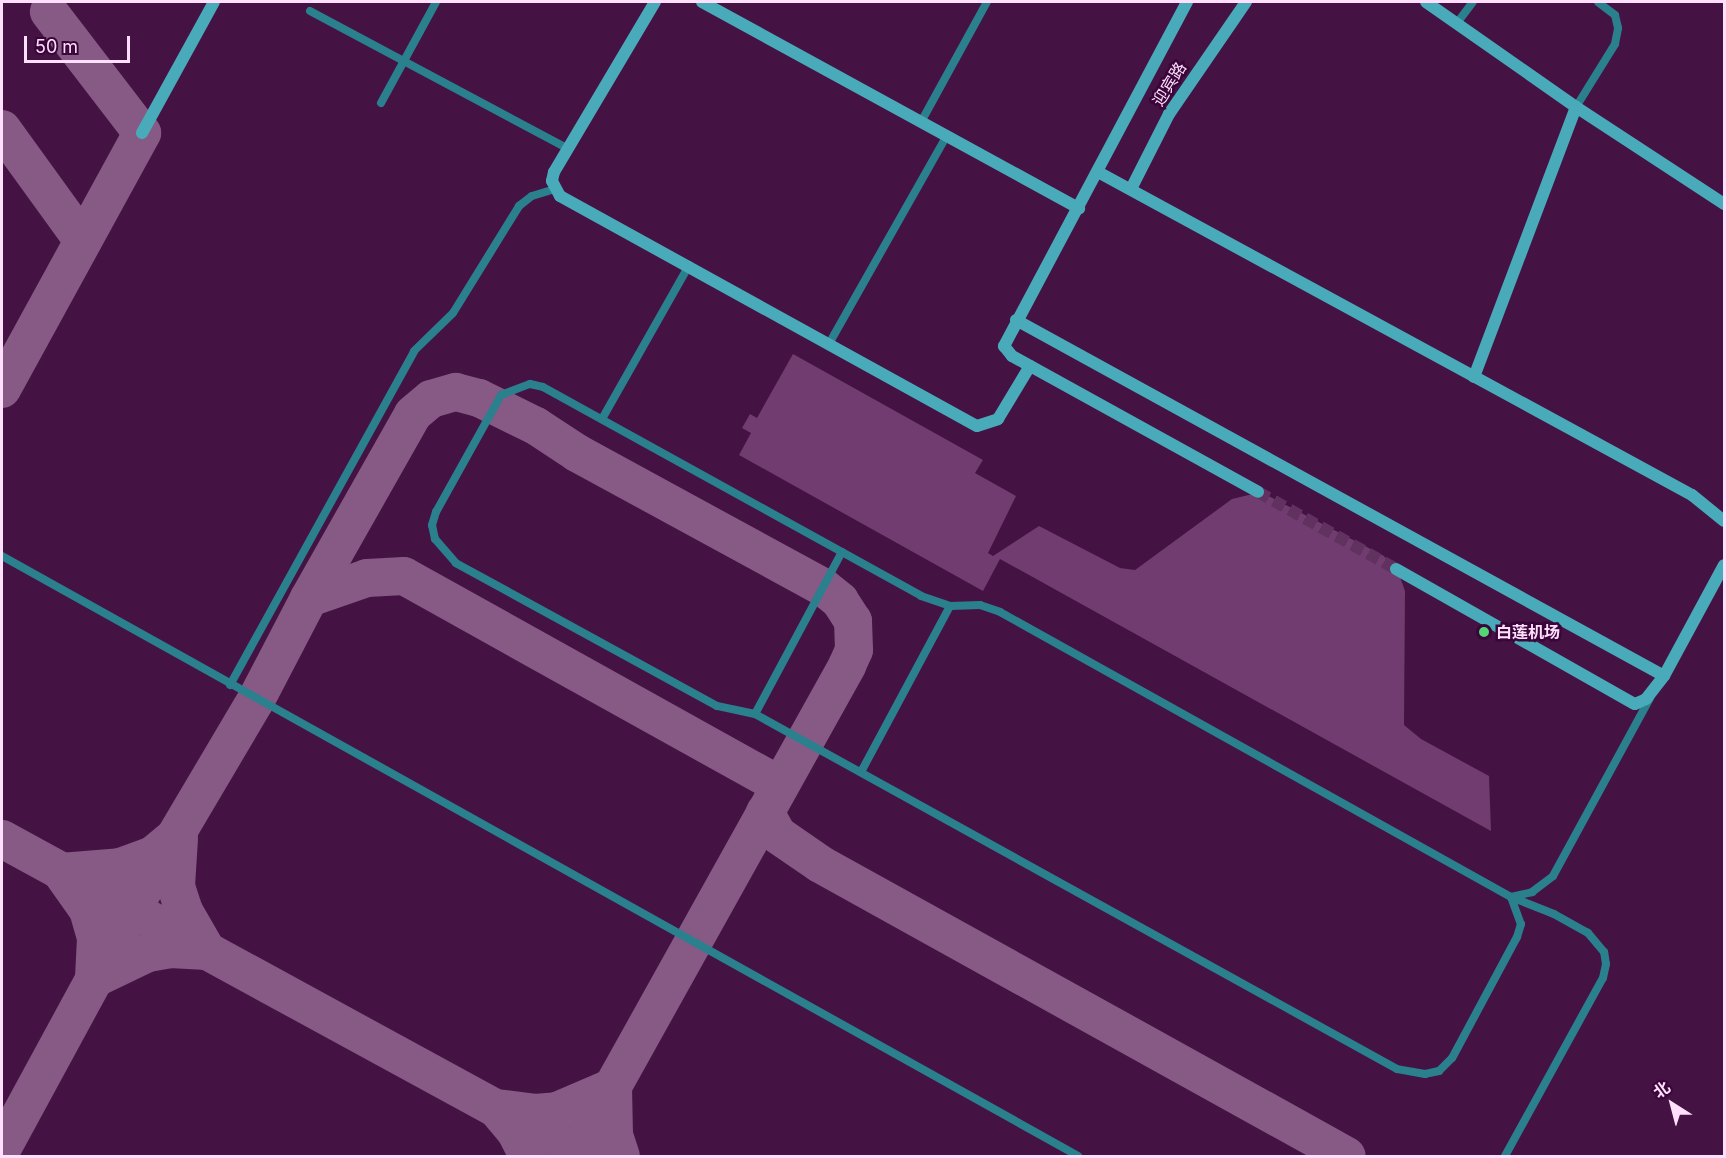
<!DOCTYPE html>
<html>
<head>
<meta charset="utf-8">
<style>
	body { margin:0 }
	#map { position:relative; width:1726px; height:1158px; overflow:hidden; background:#451244; font-family:Inter,"Noto Sans SC",sans-serif }
	div>[style] { position:absolute }
	.taxiway>* { height:38px; margin:-19px; padding:0 19px; transform-origin:19px; border-radius:19px; background:#865a84 }
	.building>* { inset:0; background:#713c6f }
	.secondary-tunnel>* { height:12px; margin-top:-6px; transform-origin:0; background:repeating-linear-gradient(90deg,#613160 0 12px,transparent 0 18px) }
	.lane>* { height:8px; margin:-4px; padding:0 4px; transform-origin:4px; border-radius:4px; background:#2a808c }
	.secondary>* { height:12px; margin:-6px; padding:0 6px; transform-origin:6px; border-radius:6px; background:#49abb9 }
	.dots>* { width:16px; height:16px; translate:-50% -50%; box-sizing:border-box; border:3px solid #3a063a; border-radius:50% }
	span { translate:-50% -50%; white-space:nowrap; text-align:center; line-height:1.15; -webkit-text-stroke:5px #3a063a; paint-order:stroke }
	.street-label { font-size:16px; color:#ffdffc }
	.poi-label { font-size:16px; color:#ffdffc; font-weight:700 }
	.left { translate:0 -50%; text-align:left }
	.frame { position:absolute; inset:0; border:3px solid #ffdffc; pointer-events:none }
	.north { position:absolute; left:1642px; top:1074px; width:60px; height:60px; -webkit-text-stroke:4px #3a063a; paint-order:stroke; rotate:324deg; font-size:16px; font-weight:700; line-height:24px; text-align:center; color:#ffdffc }
	.north::after { content:''; display:block; margin:auto; width:21px; height:27px; background:#ffdffc; clip-path:polygon(50% 0,100% 100%,50% 72%,0 100%) }
	.scale { position:absolute; left:24px; top:36px; width:106px; height:27px; box-sizing:border-box; border:3px solid #ffdffc; border-top:0; padding-left:8px; font-size:18px; line-height:21px; white-space:nowrap; color:#ffdffc; -webkit-text-stroke:4px #3a063a; paint-order:stroke }
</style>
</head>
<body>
<div id="map">
	<div class="taxiway">
		<i style="left:2px;top:129px;width:138px;rotate:54.1deg"></i>
		<i style="left:2px;top:389px;width:292px;rotate:-61.3deg"></i>
		<i style="left:142px;top:133px;width:153px;rotate:-127.5deg"></i>
		<i style="left:309px;top:598px;width:211px;rotate:-60.5deg"></i>
		<i style="left:413px;top:414px;width:23px;rotate:-40deg"></i>
		<i style="left:431px;top:399px;width:26px;rotate:-16deg"></i>
		<i style="left:456px;top:392px;width:24px;rotate:15deg"></i>
		<i style="left:479px;top:398px;width:64px;rotate:26.2deg"></i>
		<i style="left:536px;top:426px;width:49px;rotate:33.4deg"></i>
		<i style="left:577px;top:453px;width:280px;rotate:28.6deg"></i>
		<i style="left:823px;top:587px;width:22px;rotate:39deg"></i>
		<i style="left:840px;top:601px;width:24px;rotate:57deg"></i>
		<i style="left:853px;top:621px;width:29px;rotate:88deg"></i>
		<i style="left:854px;top:650px;width:17px;rotate:114deg"></i>
		<i style="left:847px;top:666px;width:561px;rotate:119.12deg"></i>
		<i style="left:765px;top:812px;width:26px;rotate:61deg"></i>
		<i style="left:778px;top:835px;width:51px;rotate:34.6deg"></i>
		<i style="left:820px;top:864px;width:602px;rotate:28.99deg"></i>
		<i style="left:2px;top:839px;width:662px;rotate:28.62deg"></i>
		<i style="left:61px;top:872px;width:59px;rotate:-4.8deg"></i>
		<i style="left:120px;top:867px;width:35px;rotate:-20deg"></i>
		<i style="left:153px;top:855px;width:25px;rotate:-40deg"></i>
		<i style="left:64px;top:876px;width:42px;rotate:54.8deg"></i>
		<i style="left:88px;top:910px;width:29px;rotate:74deg"></i>
		<i style="left:96px;top:938px;width:40px;rotate:92.9deg"></i>
		<i style="left:94px;top:979px;width:60px;rotate:-25.7deg"></i>
		<i style="left:148px;top:953px;width:22px;rotate:-10deg"></i>
		<i style="left:170px;top:949px;width:37px;rotate:3deg"></i>
		<i style="left:207px;top:951px;width:46px;rotate:-119.9deg"></i>
		<i style="left:184px;top:911px;width:26px;rotate:-108deg"></i>
		<i style="left:176px;top:886px;width:48px;rotate:-86.4deg"></i>
		<i style="left:2px;top:1149px;width:271px;rotate:-61.5deg"></i>
		<i style="left:131px;top:911px;width:245px;rotate:-59.4deg"></i>
		<i style="left:256px;top:700px;width:115px;rotate:-62.5deg"></i>
		<i style="left:309px;top:598px;width:61px;rotate:-19deg"></i>
		<i style="left:367px;top:578px;width:37px;rotate:-3deg"></i>
		<i style="left:404px;top:576px;width:430px;rotate:29.1deg"></i>
		<i style="left:528px;top:1156px;width:27px;rotate:-117deg"></i>
		<i style="left:516px;top:1132px;width:31px;rotate:-130deg"></i>
		<i style="left:496px;top:1108px;width:39px;rotate:7deg"></i>
		<i style="left:535px;top:1113px;width:22px;rotate:-5deg"></i>
		<i style="left:557px;top:1111px;width:61px;rotate:-23.2deg"></i>
		<i style="left:613px;top:1087px;width:48px;rotate:88.8deg"></i>
		<i style="left:614px;top:1135px;width:22px;rotate:72deg"></i>
	</div>
	<div class="building">
		<i style="clip-path:polygon(793px 354px,983px 460px,975px 473px,1016px 496px,988px 553px,993px 556px,1039px 526px,1120px 568px,1135px 570px,1232px 499px,1261px 492px,1384px 556px,1400px 577px,1405px 591px,1404px 725px,1421px 739px,1489px 776px,1491px 831px,1000px 559px,983px 591px,739px 455px,751px 433px,742px 428px,750px 414px,757px 418px)"></i>
	</div>
	<div class="secondary-tunnel">
		<i style="left:1258px;top:492px;width:158px;rotate:29.2deg"></i>
	</div>
	<div class="lane">
		<i style="left:310px;top:11px;width:291px;rotate:28.1deg"></i>
		<i style="left:1457px;top:23px;width:26px;rotate:-53deg"></i>
		<i style="left:381px;top:103px;width:115px;rotate:-61.4deg"></i>
		<i style="left:1576px;top:107px;width:74px;rotate:-58.2deg"></i>
		<i style="left:1615px;top:44px;width:16px;rotate:-79deg"></i>
		<i style="left:1618px;top:28px;width:13px;rotate:-103deg"></i>
		<i style="left:1615px;top:15px;width:21px;rotate:-143deg"></i>
		<i style="left:921px;top:122px;width:137px;rotate:-61.2deg"></i>
		<i style="left:830px;top:342px;width:238px;rotate:-60.5deg"></i>
		<i style="left:530px;top:384px;width:13px;rotate:13deg"></i>
		<i style="left:543px;top:387px;width:432px;rotate:28.9deg"></i>
		<i style="left:921px;top:596px;width:31px;rotate:19deg"></i>
		<i style="left:950px;top:606px;width:30px;rotate:-2deg"></i>
		<i style="left:980px;top:605px;width:21px;rotate:19deg"></i>
		<i style="left:1000px;top:612px;width:585px;rotate:29.15deg"></i>
		<i style="left:1511px;top:897px;width:29px;rotate:70deg"></i>
		<i style="left:1521px;top:924px;width:14px;rotate:107deg"></i>
		<i style="left:1517px;top:937px;width:137px;rotate:118.2deg"></i>
		<i style="left:1452px;top:1058px;width:18px;rotate:135deg"></i>
		<i style="left:1439px;top:1071px;width:14px;rotate:168deg"></i>
		<i style="left:1425px;top:1074px;width:28px;rotate:-170deg"></i>
		<i style="left:1397px;top:1069px;width:734px;rotate:-151.06deg"></i>
		<i style="left:755px;top:714px;width:39px;rotate:-168deg"></i>
		<i style="left:717px;top:706px;width:298px;rotate:-151.3deg"></i>
		<i style="left:456px;top:563px;width:32px;rotate:-131deg"></i>
		<i style="left:435px;top:539px;width:14px;rotate:-102deg"></i>
		<i style="left:432px;top:525px;width:14px;rotate:-73deg"></i>
		<i style="left:436px;top:512px;width:134px;rotate:-60.9deg"></i>
		<i style="left:501px;top:395px;width:31px;rotate:-21deg"></i>
		<i style="left:602px;top:419px;width:177px;rotate:-60.5deg"></i>
		<i style="left:2px;top:556px;width:1232px;rotate:29.14deg"></i>
		<i style="left:230px;top:685px;width:381px;rotate:-61.1deg"></i>
		<i style="left:414px;top:351px;width:54px;rotate:-44.3deg"></i>
		<i style="left:453px;top:313px;width:126px;rotate:-58.3deg"></i>
		<i style="left:519px;top:206px;width:16px;rotate:-38deg"></i>
		<i style="left:532px;top:196px;width:24px;rotate:-17deg"></i>
		<i style="left:755px;top:714px;width:184px;rotate:-61.8deg"></i>
		<i style="left:861px;top:772px;width:188px;rotate:-61.8deg"></i>
		<i style="left:1511px;top:897px;width:22px;rotate:-13deg"></i>
		<i style="left:1532px;top:892px;width:26px;rotate:-37deg"></i>
		<i style="left:1553px;top:876px;width:203px;rotate:-61.4deg"></i>
		<i style="left:1505px;top:1156px;width:203px;rotate:-61.2deg"></i>
		<i style="left:1603px;top:978px;width:14px;rotate:-78deg"></i>
		<i style="left:1606px;top:964px;width:12px;rotate:-99deg"></i>
		<i style="left:1604px;top:952px;width:25px;rotate:-130deg"></i>
		<i style="left:1588px;top:933px;width:39px;rotate:-151deg"></i>
		<i style="left:1554px;top:914px;width:46px;rotate:-158.4deg"></i>
	</div>
	<div class="secondary">
		<i style="left:655px;top:2px;width:198px;rotate:120.7deg"></i>
		<i style="left:554px;top:172px;width:9px;rotate:103deg"></i>
		<i style="left:552px;top:181px;width:17px;rotate:62deg"></i>
		<i style="left:560px;top:196px;width:476px;rotate:28.9deg"></i>
		<i style="left:977px;top:426px;width:22px;rotate:-18deg"></i>
		<i style="left:998px;top:419px;width:62px;rotate:-58.9deg"></i>
		<i style="left:702px;top:2px;width:430px;rotate:28.7deg"></i>
		<i style="left:1187px;top:2px;width:390px;rotate:118deg"></i>
		<i style="left:1004px;top:346px;width:13px;rotate:51deg"></i>
		<i style="left:1012px;top:356px;width:281px;rotate:28.9deg"></i>
		<i style="left:1426px;top:2px;width:183px;rotate:35deg"></i>
		<i style="left:1576px;top:107px;width:177px;rotate:33.2deg"></i>
		<i style="left:142px;top:133px;width:149px;rotate:-61.2deg"></i>
		<i style="left:1098px;top:172px;width:676px;rotate:28.54deg"></i>
		<i style="left:1692px;top:495px;width:41px;rotate:39.1deg"></i>
		<i style="left:1131px;top:189px;width:84px;rotate:-63.1deg"></i>
		<i style="left:1169px;top:114px;width:136px;rotate:-55.5deg"></i>
		<i style="left:1016px;top:320px;width:739px;rotate:28.78deg"></i>
		<i style="left:1474px;top:377px;width:289px;rotate:-69.3deg"></i>
		<i style="left:1396px;top:569px;width:274px;rotate:29.5deg"></i>
		<i style="left:1635px;top:704px;width:12px;rotate:-24deg"></i>
		<i style="left:1646px;top:699px;width:29px;rotate:-52deg"></i>
		<i style="left:1664px;top:676px;width:126px;rotate:-61.6deg"></i>
	</div>
	<div class="dots">
		<i style="left:1484px;top:632px;background:#52d673"></i>
	</div>
	<div class="street-label">
		<span style="left:1169px;top:84px;rotate:-58deg">迎宾路</span>
	</div>
	<div class="poi-label">
		<span class="left" style="left:1496px;top:632px">白莲机场</span>
	</div>
	<div class="frame"></div>
	<div class="north">北</div>
	<div class="scale">50 m</div>
</div>
</body>
</html>
